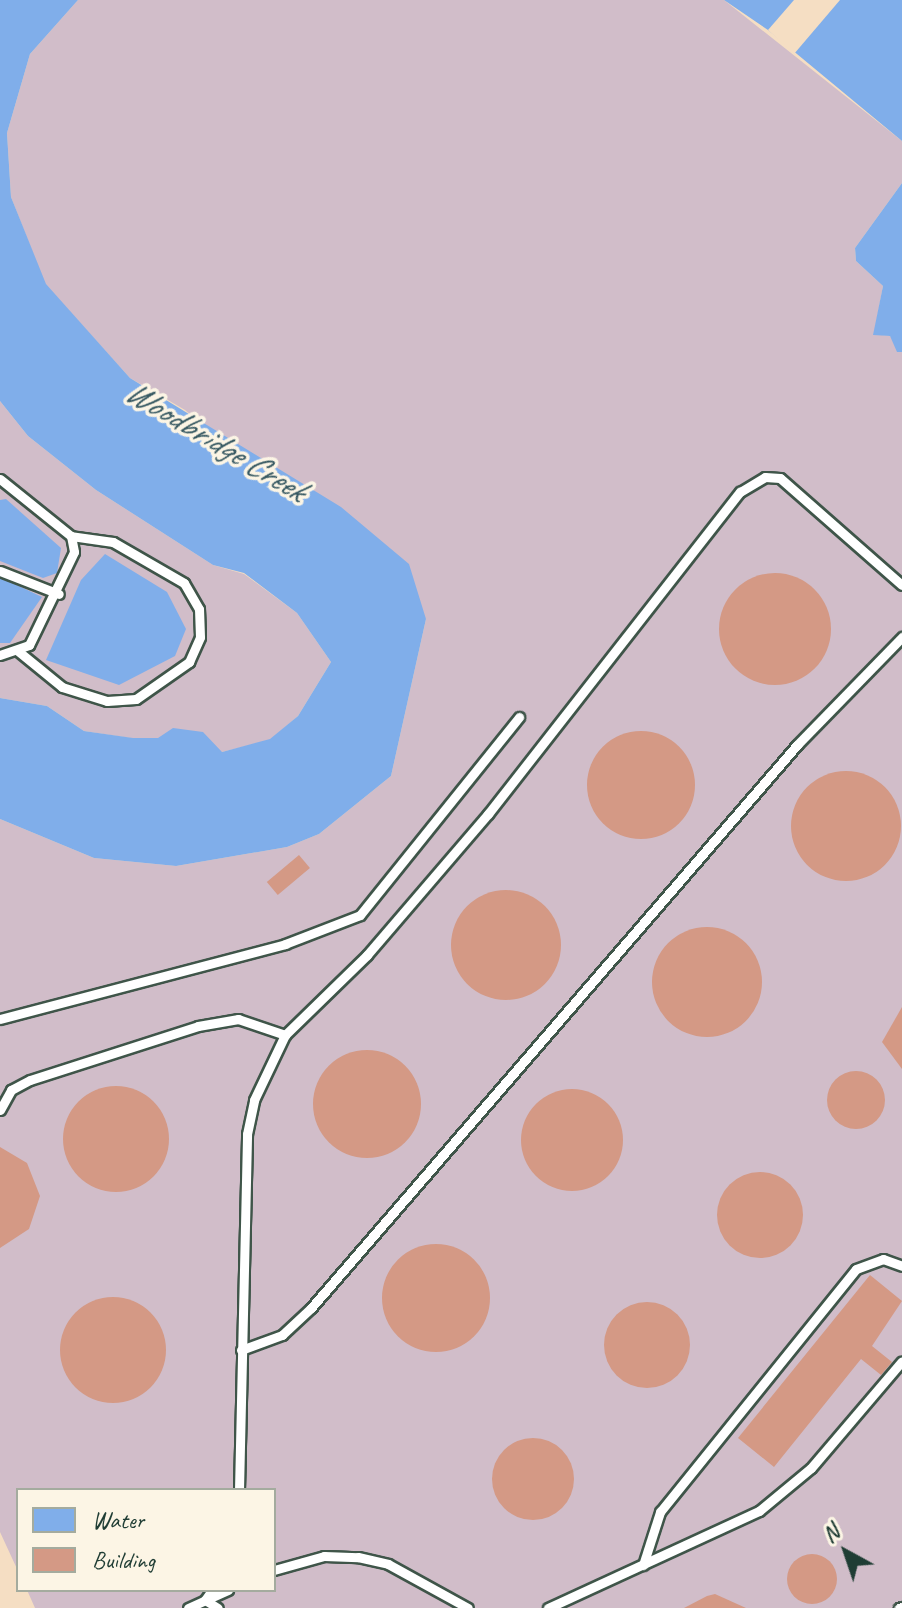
<!DOCTYPE html>
<html>
<head>
<meta charset="utf-8">
<style>
	body { margin:0 }
	#map { position:relative; width:902px; height:1608px; overflow:hidden; background:#f5dec3; font-family:Caveat,sans-serif }
	div>[style] { position:absolute }
	.industrial>* { inset:0; background:#d1bdc9 }
	.water>* { inset:0; background:#80aeea }
	.pier>* { inset:0; background:#f5dec3 }
	.building>* { inset:0; background:#d49985; transform-origin:0 0 }
	.round { border-radius:50% }
	.roads { filter:drop-shadow(2px 0 #3f5549) drop-shadow(-2px 0 #3f5549) drop-shadow(0 2px #3f5549) drop-shadow(0 -2px #3f5549) }
	.lane>* { height:9px; margin:-4.5px; padding:0 4.5px; transform-origin:4.5px; border-radius:4.5px; background:#fff }
	span { translate:-50% -50%; white-space:nowrap; text-align:center; line-height:1.15; -webkit-text-stroke:7px #fcf5e5; paint-order:stroke }
	.water-label { font-size:34px; color:#375962; font-style:italic }
	.legend { position:absolute; left:16px; top:1488px; width:260px; height:104px; box-sizing:border-box; background:#fcf5e5; border:2px solid #a4ab9e; margin:0; padding:10px 14px; list-style:none; font-size:24px; color:#1f3d34 }
	.legend li { display:flex; align-items:center; gap:16px; height:40px }
	.legend b { width:40px; border:2px solid #a4ab9e }
	.north { position:absolute; left:806px; top:1512px; width:80px; height:80px; -webkit-text-stroke:6px #fcf5e5; paint-order:stroke; rotate:320deg; font-size:22px; font-weight:700; line-height:32px; text-align:center; color:#1f3d34 }
	.north::after { content:''; display:block; margin:auto; width:28px; height:36px; background:#1f3d34; clip-path:polygon(50% 0,100% 100%,50% 72%,0 100%) }
</style>
</head>
<body>
<div id="map">
	<div class="industrial">
		<i style="clip-path:polygon(78px 0,724px 0,902px 141px,902px 183px,855px 248px,856px 261px,883px 286px,874px 334px,890px 336px,902px 352px,902px 1608px,35px 1608px,27px 1590px,274px 1590px,274px 1490px,18px 1490px,18px 1571px,0 1532px,0 819px,94px 858px,176px 866px,287px 847px,319px 834px,391px 776px,426px 619px,185px 410px,130px 378px,45px 284px,11px 197px,7px 133px,30px 54px)"></i>
		<i style="clip-path:polygon(0 401px,28px 436px,96px 490px,213px 565px,244px 574px,297px 613px,331px 662px,298px 716px,270px 740px,222px 752px,84px 731px,47px 706px,0 698px)"></i>
	</div>
	<div class="water">
		<i style="clip-path:polygon(0 0,78px 0,30px 54px,7px 133px,11px 197px,46px 284px,130px 378px,341px 507px,409px 564px,426px 619px,391px 776px,319px 834px,287px 847px,176px 866px,94px 858px,0 819px,0 698px,47px 706px,84px 731px,133px 738px,158px 738px,173px 728px,203px 732px,222px 752px,270px 739px,298px 716px,331px 662px,297px 613px,244px 573px,213px 565px,96px 490px,28px 436px,0 401px)"></i>
		<i style="clip-path:polygon(724px 0,902px 0,902px 141px,768px 30px)"></i>
		<i style="clip-path:polygon(902px 183px,902px 352px,897px 352px,890px 336px,873px 335px,883px 286px,856px 261px,855px 248px)"></i>
		<i style="clip-path:polygon(6px 499px,61px 548px,57px 573px,43px 578px,0 561px,0 500px)"></i>
		<i style="clip-path:polygon(105px 554px,167px 592px,186px 629px,175px 656px,119px 685px,46px 660px,81px 580px)"></i>
		<i style="clip-path:polygon(0 577px,42px 597px,10px 643px,0 643px)"></i>
	</div>
	<div class="pier">
		<i style="clip-path:polygon(794px 0,840px 0,794px 54px,768px 30px)"></i>
	</div>
	<div class="building">
		<i class="round" style="left:719px;top:573px;width:112px;height:112px"></i>
		<i class="round" style="left:587px;top:731px;width:108px;height:108px"></i>
		<i class="round" style="left:791px;top:771px;width:110px;height:110px"></i>
		<i style="left:299px;top:855px;width:17px;height:42px;rotate:50deg"></i>
		<i class="round" style="left:451px;top:890px;width:110px;height:110px"></i>
		<i class="round" style="left:652px;top:927px;width:110px;height:110px"></i>
		<i style="clip-path:polygon(902px 1007px,902px 1069px,882px 1042px)"></i>
		<i class="round" style="left:313px;top:1050px;width:108px;height:108px"></i>
		<i class="round" style="left:827px;top:1071px;width:58px;height:58px"></i>
		<i class="round" style="left:63px;top:1086px;width:106px;height:106px"></i>
		<i class="round" style="left:521px;top:1089px;width:102px;height:102px"></i>
		<i style="clip-path:polygon(0 1147px,27px 1163px,40px 1196px,29px 1229px,0 1248px)"></i>
		<i class="round" style="left:717px;top:1172px;width:86px;height:86px"></i>
		<i class="round" style="left:382px;top:1244px;width:108px;height:108px"></i>
		<i style="clip-path:polygon(870px 1275px,902px 1301px,872px 1346px,892px 1362px,881px 1375px,861px 1359px,774px 1467px,738px 1438px)"></i>
		<i class="round" style="left:60px;top:1297px;width:106px;height:106px"></i>
		<i class="round" style="left:604px;top:1302px;width:86px;height:86px"></i>
		<i class="round" style="left:492px;top:1438px;width:82px;height:82px"></i>
		<i class="round" style="left:787px;top:1554px;width:50px;height:50px"></i>
		<i style="clip-path:polygon(715px 1594px,746px 1608px,684px 1608px,707px 1596px)"></i>
	</div>
	<div class="roads">
		<div class="lane">
			<i style="left:0;top:479px;width:91px;rotate:38.8deg"></i>
			<i style="left:71px;top:536px;width:16px;rotate:79deg"></i>
			<i style="left:74px;top:552px;width:103px;rotate:115.8deg"></i>
			<i style="left:29px;top:645px;width:31px;rotate:161deg"></i>
			<i style="left:0;top:571px;width:63px;rotate:21.3deg"></i>
			<i style="left:18px;top:651px;width:57px;rotate:39.3deg"></i>
			<i style="left:62px;top:687px;width:47px;rotate:17.3deg"></i>
			<i style="left:107px;top:701px;width:29px;rotate:-4deg"></i>
			<i style="left:136px;top:699px;width:65px;rotate:-34.9deg"></i>
			<i style="left:189px;top:662px;width:27px;rotate:-66deg"></i>
			<i style="left:200px;top:637px;width:28px;rotate:-92deg"></i>
			<i style="left:199px;top:609px;width:30px;rotate:-120deg"></i>
			<i style="left:184px;top:583px;width:82px;rotate:-150deg"></i>
			<i style="left:113px;top:542px;width:42px;rotate:-171.9deg"></i>
			<i style="left:0;top:1019px;width:295px;rotate:-14.7deg"></i>
			<i style="left:285px;top:944px;width:80px;rotate:-21.1deg"></i>
			<i style="left:360px;top:915px;width:254px;rotate:-51.2deg"></i>
			<i style="left:0;top:1110px;width:23px;rotate:-61deg"></i>
			<i style="left:11px;top:1090px;width:21px;rotate:-28deg"></i>
			<i style="left:30px;top:1080px;width:176px;rotate:-17.8deg"></i>
			<i style="left:198px;top:1026px;width:41px;rotate:-9.9deg"></i>
			<i style="left:238px;top:1019px;width:50px;rotate:18.8deg"></i>
			<i style="left:241px;top:1350px;width:44px;rotate:-20.1deg"></i>
			<i style="left:282px;top:1335px;width:40px;rotate:-43deg"></i>
			<i style="left:311px;top:1308px;width:744px;rotate:-49.2deg"></i>
			<i style="left:797px;top:745px;width:151px;rotate:-45.8deg"></i>
			<i style="left:239px;top:1490px;width:356px;rotate:-88.7deg"></i>
			<i style="left:247px;top:1134px;width:35px;rotate:-78deg"></i>
			<i style="left:254px;top:1100px;width:72px;rotate:-64.5deg"></i>
			<i style="left:285px;top:1035px;width:115px;rotate:-44.3deg"></i>
			<i style="left:367px;top:955px;width:186px;rotate:-49.4deg"></i>
			<i style="left:488px;top:814px;width:409px;rotate:-52deg"></i>
			<i style="left:740px;top:492px;width:29px;rotate:-31deg"></i>
			<i style="left:765px;top:477px;width:15px;rotate:4deg"></i>
			<i style="left:780px;top:478px;width:162px;rotate:41.3deg"></i>
			<i style="left:643px;top:1565px;width:56px;rotate:-72.2deg"></i>
			<i style="left:660px;top:1512px;width:312px;rotate:-51.1deg"></i>
			<i style="left:856px;top:1269px;width:29px;rotate:-20deg"></i>
			<i style="left:883px;top:1259px;width:20px;rotate:20deg"></i>
			<i style="left:274px;top:1570px;width:52px;rotate:-15.6deg"></i>
			<i style="left:324px;top:1556px;width:34px;rotate:2deg"></i>
			<i style="left:358px;top:1557px;width:31px;rotate:13deg"></i>
			<i style="left:388px;top:1564px;width:91px;rotate:28.8deg"></i>
			<i style="left:212px;top:1590px;width:12px;rotate:125deg"></i>
			<i style="left:205px;top:1600px;width:15px;rotate:32deg"></i>
			<i style="left:188px;top:1608px;width:44px;rotate:-24.2deg"></i>
			<i style="left:548px;top:1608px;width:232px;rotate:-24.7deg"></i>
			<i style="left:759px;top:1511px;width:67px;rotate:-39.6deg"></i>
			<i style="left:811px;top:1468px;width:140px;rotate:-49.6deg"></i>
			<i style="left:899px;top:1608px;width:3px;rotate:-18deg"></i>
		</div>
	</div>
	<div class="water-label">
		<span style="left:216px;top:440px;rotate:31deg">Woodbridge Creek</span>
	</div>
	<ul class="legend">
	<li><b style="height:22px;background:#80aeea"></b>Water</li>
	<li><b style="height:22px;background:#d49985"></b>Building</li>
	</ul>
	<div class="north">N</div>
</div>
</body>
</html>
